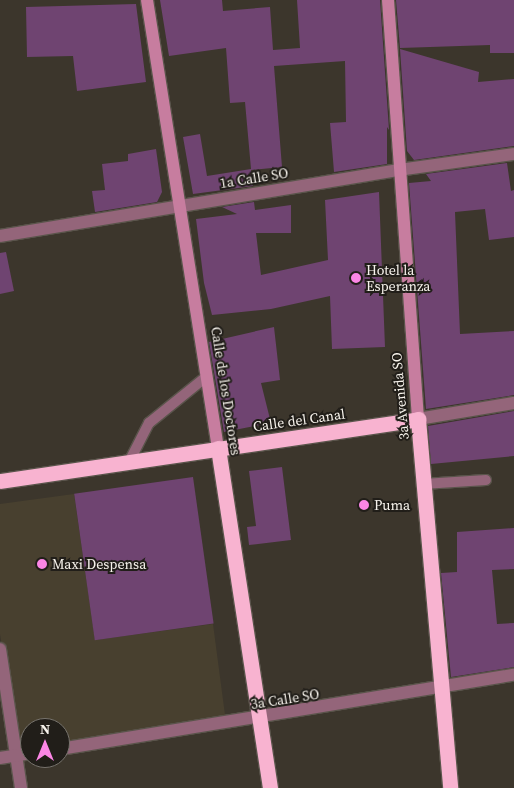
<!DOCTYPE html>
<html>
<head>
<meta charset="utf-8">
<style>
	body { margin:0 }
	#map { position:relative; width:514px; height:788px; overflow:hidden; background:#3c362c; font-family:"Source Serif 4",serif }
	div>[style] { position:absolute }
	.built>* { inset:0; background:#48402f }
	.building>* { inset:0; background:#6f4471; transform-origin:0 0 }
	.roads { filter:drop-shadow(1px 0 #5a544b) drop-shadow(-1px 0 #5a544b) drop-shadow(0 1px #5a544b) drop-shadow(0 -1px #5a544b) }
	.lane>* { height:10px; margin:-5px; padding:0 5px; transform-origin:5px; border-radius:5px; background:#94657a }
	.street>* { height:12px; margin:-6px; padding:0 6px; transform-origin:6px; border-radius:6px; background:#94657a }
	.secondary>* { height:12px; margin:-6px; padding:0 6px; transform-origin:6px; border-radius:6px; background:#c77d9f }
	.highway>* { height:15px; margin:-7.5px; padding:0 7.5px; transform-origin:7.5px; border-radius:7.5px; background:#f8b3d0 }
	.dots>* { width:14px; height:14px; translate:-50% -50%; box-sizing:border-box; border:2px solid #211e19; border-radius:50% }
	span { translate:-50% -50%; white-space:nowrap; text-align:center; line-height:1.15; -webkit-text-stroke:4px #211e19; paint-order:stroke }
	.street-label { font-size:14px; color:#f7f3ec }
	.poi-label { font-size:14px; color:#f7f3ec }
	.left { translate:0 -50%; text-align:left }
	.north { position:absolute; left:20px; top:718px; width:50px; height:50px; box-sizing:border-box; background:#211e19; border:1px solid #77736d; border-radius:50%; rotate:0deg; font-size:14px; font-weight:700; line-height:20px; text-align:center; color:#f7f3ec }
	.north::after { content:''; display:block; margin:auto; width:18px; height:22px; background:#fb86e5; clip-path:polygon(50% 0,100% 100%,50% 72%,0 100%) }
</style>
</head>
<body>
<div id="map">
	<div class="built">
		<i style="clip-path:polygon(74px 494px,95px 640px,213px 624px,225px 715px,60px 743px,60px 728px,30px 728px,30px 748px,19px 750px,0 634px,0 504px)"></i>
	</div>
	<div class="building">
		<i style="clip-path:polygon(160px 0,222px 0,223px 11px,270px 7px,273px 50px,300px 48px,297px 0,380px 0,389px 130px,387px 127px,387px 164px,334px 172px,330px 123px,346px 122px,345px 61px,274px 66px,282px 167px,251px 170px,253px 186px,193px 194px,183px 137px,200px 134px,207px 176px,251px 169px,245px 102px,230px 103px,226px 48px,169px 56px)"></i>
		<i style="clip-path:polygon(396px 0,514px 0,514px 53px,490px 53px,490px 45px,400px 48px)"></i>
		<i style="clip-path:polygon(136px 4px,146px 82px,77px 91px,73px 56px,27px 57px,26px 7px)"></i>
		<i style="clip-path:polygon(400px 49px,479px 72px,478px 82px,514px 79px,514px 146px,414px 160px,407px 151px)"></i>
		<i style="clip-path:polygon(156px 149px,162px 192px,157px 202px,95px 212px,92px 191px,105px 190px,102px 164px,128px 161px,128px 154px)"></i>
		<i style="clip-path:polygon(507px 163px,511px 191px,514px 190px,514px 237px,489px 240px,485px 209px,455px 212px,460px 334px,514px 331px,514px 395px,426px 409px,409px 183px,431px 181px,426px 174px)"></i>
		<i style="clip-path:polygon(379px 192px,385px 347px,332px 349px,330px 296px,271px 309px,212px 315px,204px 283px,196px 219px,237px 214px,222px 207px,254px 202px,255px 210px,291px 205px,291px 233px,256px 233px,261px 275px,328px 260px,325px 200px)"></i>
		<i style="clip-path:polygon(6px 252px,14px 291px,0 294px,0 253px)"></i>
		<i style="clip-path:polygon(274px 327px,280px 380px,261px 383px,271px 423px,224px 432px,209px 342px)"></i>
		<i style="clip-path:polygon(514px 411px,514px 456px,431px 464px,428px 426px)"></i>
		<i style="clip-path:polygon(282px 467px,291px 540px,249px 545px,247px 527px,256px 526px,249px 471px)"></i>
		<i style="left:193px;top:477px;width:148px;height:120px;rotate:82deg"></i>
		<i style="clip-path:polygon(514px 528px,514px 569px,492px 570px,497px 624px,514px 623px,514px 667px,451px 677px,441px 573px,457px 572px,457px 532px)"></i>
	</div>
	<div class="roads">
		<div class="lane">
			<i style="left:129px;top:462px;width:44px;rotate:-62.9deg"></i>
			<i style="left:149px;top:423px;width:75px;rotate:-39deg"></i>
			<i style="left:423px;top:484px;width:63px;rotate:-3.6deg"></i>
		</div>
		<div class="street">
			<i style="left:0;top:236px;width:403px;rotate:-9.4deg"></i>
			<i style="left:398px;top:170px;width:117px;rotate:-7.9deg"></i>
			<i style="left:418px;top:419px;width:97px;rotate:-9.5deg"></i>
			<i style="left:0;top:649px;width:141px;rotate:81.4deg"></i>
			<i style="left:60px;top:749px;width:460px;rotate:-9.3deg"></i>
			<i style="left:0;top:758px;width:30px;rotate:-9deg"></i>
		</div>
		<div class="secondary">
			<i style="left:147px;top:0;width:454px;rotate:81deg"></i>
			<i style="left:388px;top:0;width:420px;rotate:85.9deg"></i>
		</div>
		<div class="highway">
			<i style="left:218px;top:448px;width:344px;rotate:81.3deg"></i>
			<i style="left:0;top:481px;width:423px;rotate:-8.4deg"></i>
			<i style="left:418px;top:419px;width:370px;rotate:85deg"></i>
		</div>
	</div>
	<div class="dots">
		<i style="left:356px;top:278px;background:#fb86e5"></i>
		<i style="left:364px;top:505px;background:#fb86e5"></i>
		<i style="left:42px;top:564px;background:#fb86e5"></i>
	</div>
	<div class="street-label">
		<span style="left:254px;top:178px;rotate:-9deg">1a Calle SO</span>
		<span style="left:226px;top:391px;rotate:81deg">Calle de los Doctores</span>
		<span style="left:400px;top:396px;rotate:-95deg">3a Avenida SO</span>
		<span style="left:299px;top:420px;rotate:-8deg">Calle del Canal</span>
		<span style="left:285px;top:699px;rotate:-9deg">3a Calle SO</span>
	</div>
	<div class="poi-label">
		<span class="left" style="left:366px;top:278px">Hotel la<br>Esperanza</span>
		<span class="left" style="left:374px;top:505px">Puma</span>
		<span class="left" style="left:52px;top:564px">Maxi Despensa</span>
	</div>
	<div class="north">N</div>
</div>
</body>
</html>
